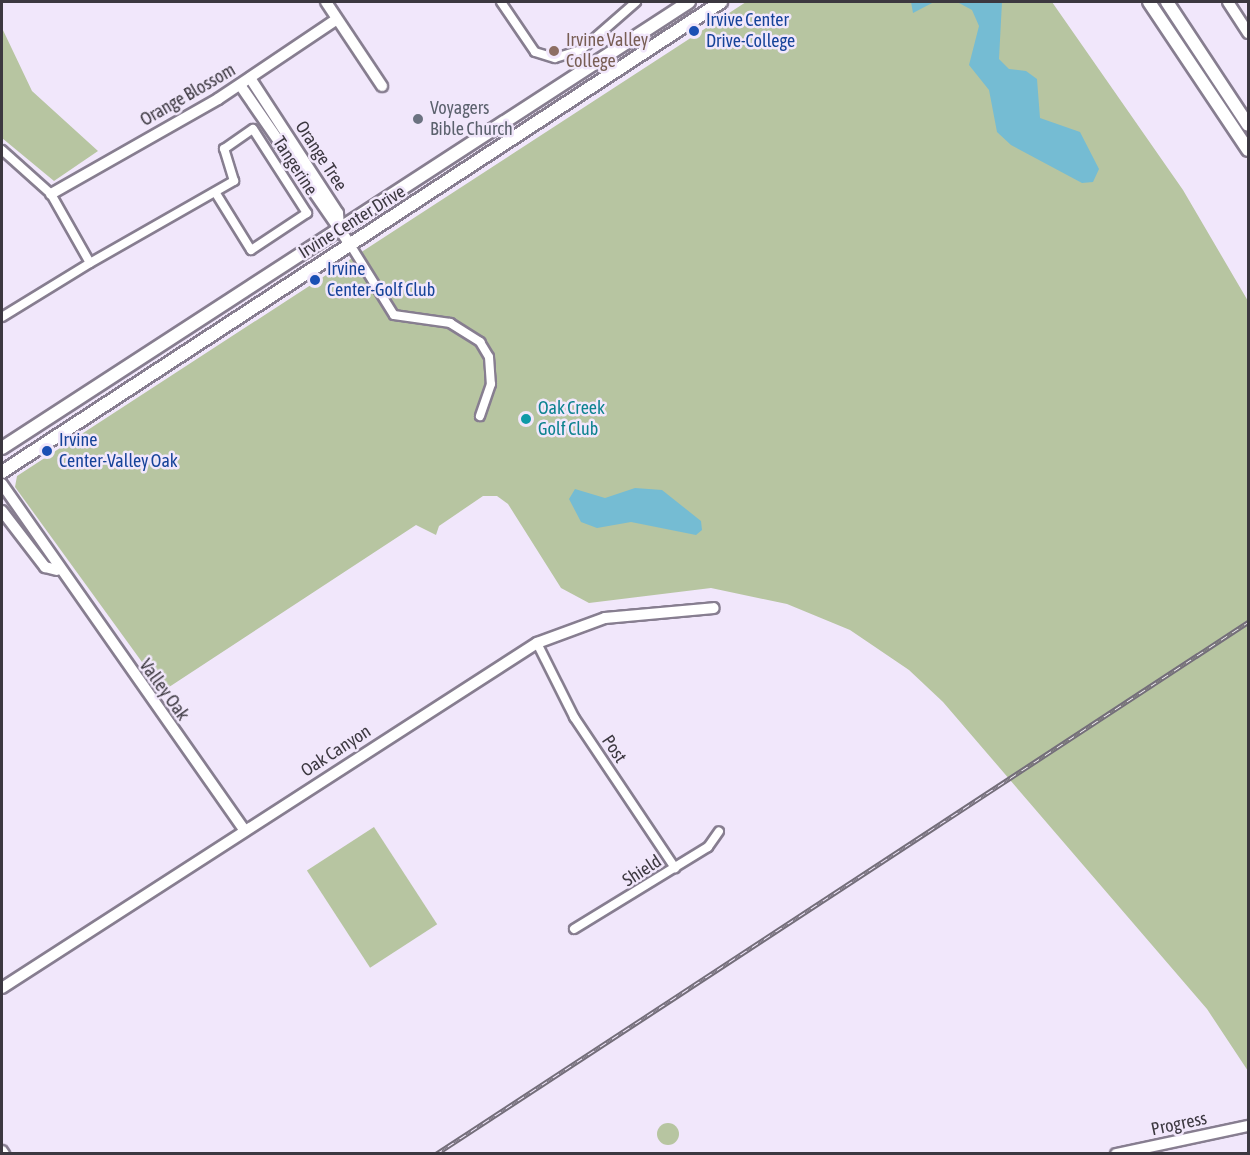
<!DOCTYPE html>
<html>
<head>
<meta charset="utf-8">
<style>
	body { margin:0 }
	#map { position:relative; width:1250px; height:1155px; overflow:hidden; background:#f1e7fb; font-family:"Asap Condensed",sans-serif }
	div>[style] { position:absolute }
	.green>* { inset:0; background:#b7c5a1; transform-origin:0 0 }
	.round { border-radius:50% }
	.water>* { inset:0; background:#75bcd3 }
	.roads { filter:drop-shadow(2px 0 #877e90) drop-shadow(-2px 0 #877e90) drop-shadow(0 2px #877e90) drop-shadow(0 -2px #877e90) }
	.street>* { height:8px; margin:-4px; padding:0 4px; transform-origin:4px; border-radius:4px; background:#fff }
	.secondary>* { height:10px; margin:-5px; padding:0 5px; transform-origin:5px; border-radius:5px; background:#fff }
	.primary>* { height:12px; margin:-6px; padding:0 6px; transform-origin:6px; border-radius:6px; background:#fff }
	.rail>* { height:4.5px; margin-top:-2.25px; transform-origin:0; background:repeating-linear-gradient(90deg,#f1e7fb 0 7px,#746e7a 0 14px); box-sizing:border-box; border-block:2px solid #746e7a }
	.dots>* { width:16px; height:16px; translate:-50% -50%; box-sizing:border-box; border:3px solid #f1e7fb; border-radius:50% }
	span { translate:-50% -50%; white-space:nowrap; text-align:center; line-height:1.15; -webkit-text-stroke:5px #f1e7fb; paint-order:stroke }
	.transit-label { font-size:18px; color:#164399 }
	.left { translate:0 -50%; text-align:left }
	.education-label { font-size:18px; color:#785e54 }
	.street-label { font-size:18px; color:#3c3840 }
	.worship-label { font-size:18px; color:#5b616d }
	.culture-label { font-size:18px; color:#0d838f }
	.frame { position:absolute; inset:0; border:3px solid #3c3840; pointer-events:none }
</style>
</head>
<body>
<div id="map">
	<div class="green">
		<i style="clip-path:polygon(746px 2px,1052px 2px,1183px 190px,1248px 301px,1248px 1071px,1207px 1009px,943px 702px,909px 670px,850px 630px,787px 604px,711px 588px,589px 603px,561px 588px,508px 504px,497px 496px,483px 496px,439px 526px,436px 535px,416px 525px,163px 691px,15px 487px,17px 476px)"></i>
		<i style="clip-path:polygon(2px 28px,32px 91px,98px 151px,54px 181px,2px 138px)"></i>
		<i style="left:374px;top:827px;width:116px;height:80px;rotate:57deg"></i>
		<i class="round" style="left:657px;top:1123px;width:22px;height:22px"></i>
	</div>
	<div class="water">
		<i style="clip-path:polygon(911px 2px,1002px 2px,999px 59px,1009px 69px,1026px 71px,1037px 79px,1040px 118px,1080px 132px,1099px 169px,1093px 182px,1082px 183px,1011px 145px,997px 132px,989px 90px,969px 65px,979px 26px,972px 10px,959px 3px,934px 2px,913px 13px)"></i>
		<i style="clip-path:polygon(635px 488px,662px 490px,701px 521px,702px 530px,696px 535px,631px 522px,597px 528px,581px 522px,569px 499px,575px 489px,605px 498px)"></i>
	</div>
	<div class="roads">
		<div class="street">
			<i style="left:501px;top:2px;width:60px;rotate:55.8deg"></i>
			<i style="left:535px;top:52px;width:21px;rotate:17deg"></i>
			<i style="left:555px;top:58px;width:27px;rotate:-17deg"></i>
			<i style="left:581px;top:50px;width:73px;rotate:-41.1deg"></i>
			<i style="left:2px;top:150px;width:66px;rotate:41.9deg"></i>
			<i style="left:51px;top:194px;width:79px;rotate:60.5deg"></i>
			<i style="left:351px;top:246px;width:81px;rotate:58.1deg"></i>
			<i style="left:394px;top:315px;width:57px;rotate:8.1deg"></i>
			<i style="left:450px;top:323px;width:36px;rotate:32deg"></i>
			<i style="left:480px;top:342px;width:17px;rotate:59deg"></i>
			<i style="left:489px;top:357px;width:27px;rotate:86deg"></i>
			<i style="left:491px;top:384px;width:34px;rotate:109deg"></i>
			<i style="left:2px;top:317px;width:103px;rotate:-31.5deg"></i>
			<i style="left:90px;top:263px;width:166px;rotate:-29.7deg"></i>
			<i style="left:234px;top:181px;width:34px;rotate:-107deg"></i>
			<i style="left:224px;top:149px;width:35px;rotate:-35deg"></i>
			<i style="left:253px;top:129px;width:100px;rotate:57.3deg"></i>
			<i style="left:307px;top:213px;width:67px;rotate:146.5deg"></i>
			<i style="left:251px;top:250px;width:68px;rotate:-121.8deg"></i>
			<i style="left:537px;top:643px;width:83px;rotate:63.4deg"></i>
			<i style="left:574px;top:717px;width:182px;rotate:56.2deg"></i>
			<i style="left:574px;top:929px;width:157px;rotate:-31.5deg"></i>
			<i style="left:708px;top:847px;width:19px;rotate:-55deg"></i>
		</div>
		<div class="secondary">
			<i style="left:326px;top:2px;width:101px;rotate:56.3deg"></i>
			<i style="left:1228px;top:2px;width:37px;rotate:57deg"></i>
			<i style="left:250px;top:78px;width:161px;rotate:56.9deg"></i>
			<i style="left:338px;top:213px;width:15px;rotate:86deg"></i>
			<i style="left:240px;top:85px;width:196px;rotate:55.4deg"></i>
			<i style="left:51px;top:194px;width:192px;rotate:-29.6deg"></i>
			<i style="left:218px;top:99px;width:143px;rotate:-33.9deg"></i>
			<i style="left:2px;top:484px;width:422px;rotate:55deg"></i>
			<i style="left:2px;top:511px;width:71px;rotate:52.5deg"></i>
			<i style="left:45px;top:567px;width:12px;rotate:14deg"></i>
			<i style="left:2px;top:988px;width:637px;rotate:-32.82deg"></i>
			<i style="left:537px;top:643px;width:72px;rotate:-20.2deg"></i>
			<i style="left:605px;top:618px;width:109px;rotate:-5.2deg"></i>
			<i style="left:2px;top:1151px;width:4px;rotate:56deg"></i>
			<i style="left:1116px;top:1154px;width:135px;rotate:-12deg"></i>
		</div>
		<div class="primary">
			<i style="left:1149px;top:2px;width:178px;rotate:56.2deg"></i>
			<i style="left:1167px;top:2px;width:147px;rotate:56.6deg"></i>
			<i style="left:2px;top:448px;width:819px;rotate:-32.99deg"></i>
			<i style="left:2px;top:472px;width:859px;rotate:-33.17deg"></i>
		</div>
	</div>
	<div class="rail">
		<i style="left:436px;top:1154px;width:971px;rotate:-33.23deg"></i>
	</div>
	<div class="dots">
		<i style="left:694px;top:31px;background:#1a4fb4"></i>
		<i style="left:554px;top:51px;background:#8d6e63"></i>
		<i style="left:418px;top:119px;background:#6b7280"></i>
		<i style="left:315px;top:280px;background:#1a4fb4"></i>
		<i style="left:526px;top:419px;background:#0f9aa8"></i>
		<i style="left:47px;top:451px;background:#1a4fb4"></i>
	</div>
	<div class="transit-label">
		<span class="left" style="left:706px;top:31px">Irvive Center<br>Drive-College</span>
		<span class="left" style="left:327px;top:280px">Irvine<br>Center-Golf Club</span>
		<span class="left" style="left:59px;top:451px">Irvine<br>Center-Valley Oak</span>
	</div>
	<div class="education-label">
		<span class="left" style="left:566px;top:51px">Irvine Valley<br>College</span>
	</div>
	<div class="street-label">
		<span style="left:188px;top:95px;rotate:-30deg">Orange Blossom</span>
		<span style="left:321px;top:156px;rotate:57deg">Orange Tree</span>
		<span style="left:295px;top:166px;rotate:57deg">Tangerine</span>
		<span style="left:352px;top:222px;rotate:-32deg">Irvine Center Drive</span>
		<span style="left:164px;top:690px;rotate:54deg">Valley Oak</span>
		<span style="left:614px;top:749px;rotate:56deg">Post</span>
		<span style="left:336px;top:751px;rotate:-33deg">Oak Canyon</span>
		<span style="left:642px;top:871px;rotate:-33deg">Shield</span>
		<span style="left:1179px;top:1124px;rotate:-12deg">Progress</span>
	</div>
	<div class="worship-label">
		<span class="left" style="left:430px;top:119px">Voyagers<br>Bible Church</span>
	</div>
	<div class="culture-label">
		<span class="left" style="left:538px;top:419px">Oak Creek<br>Golf Club</span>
	</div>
	<div class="frame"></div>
</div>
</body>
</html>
